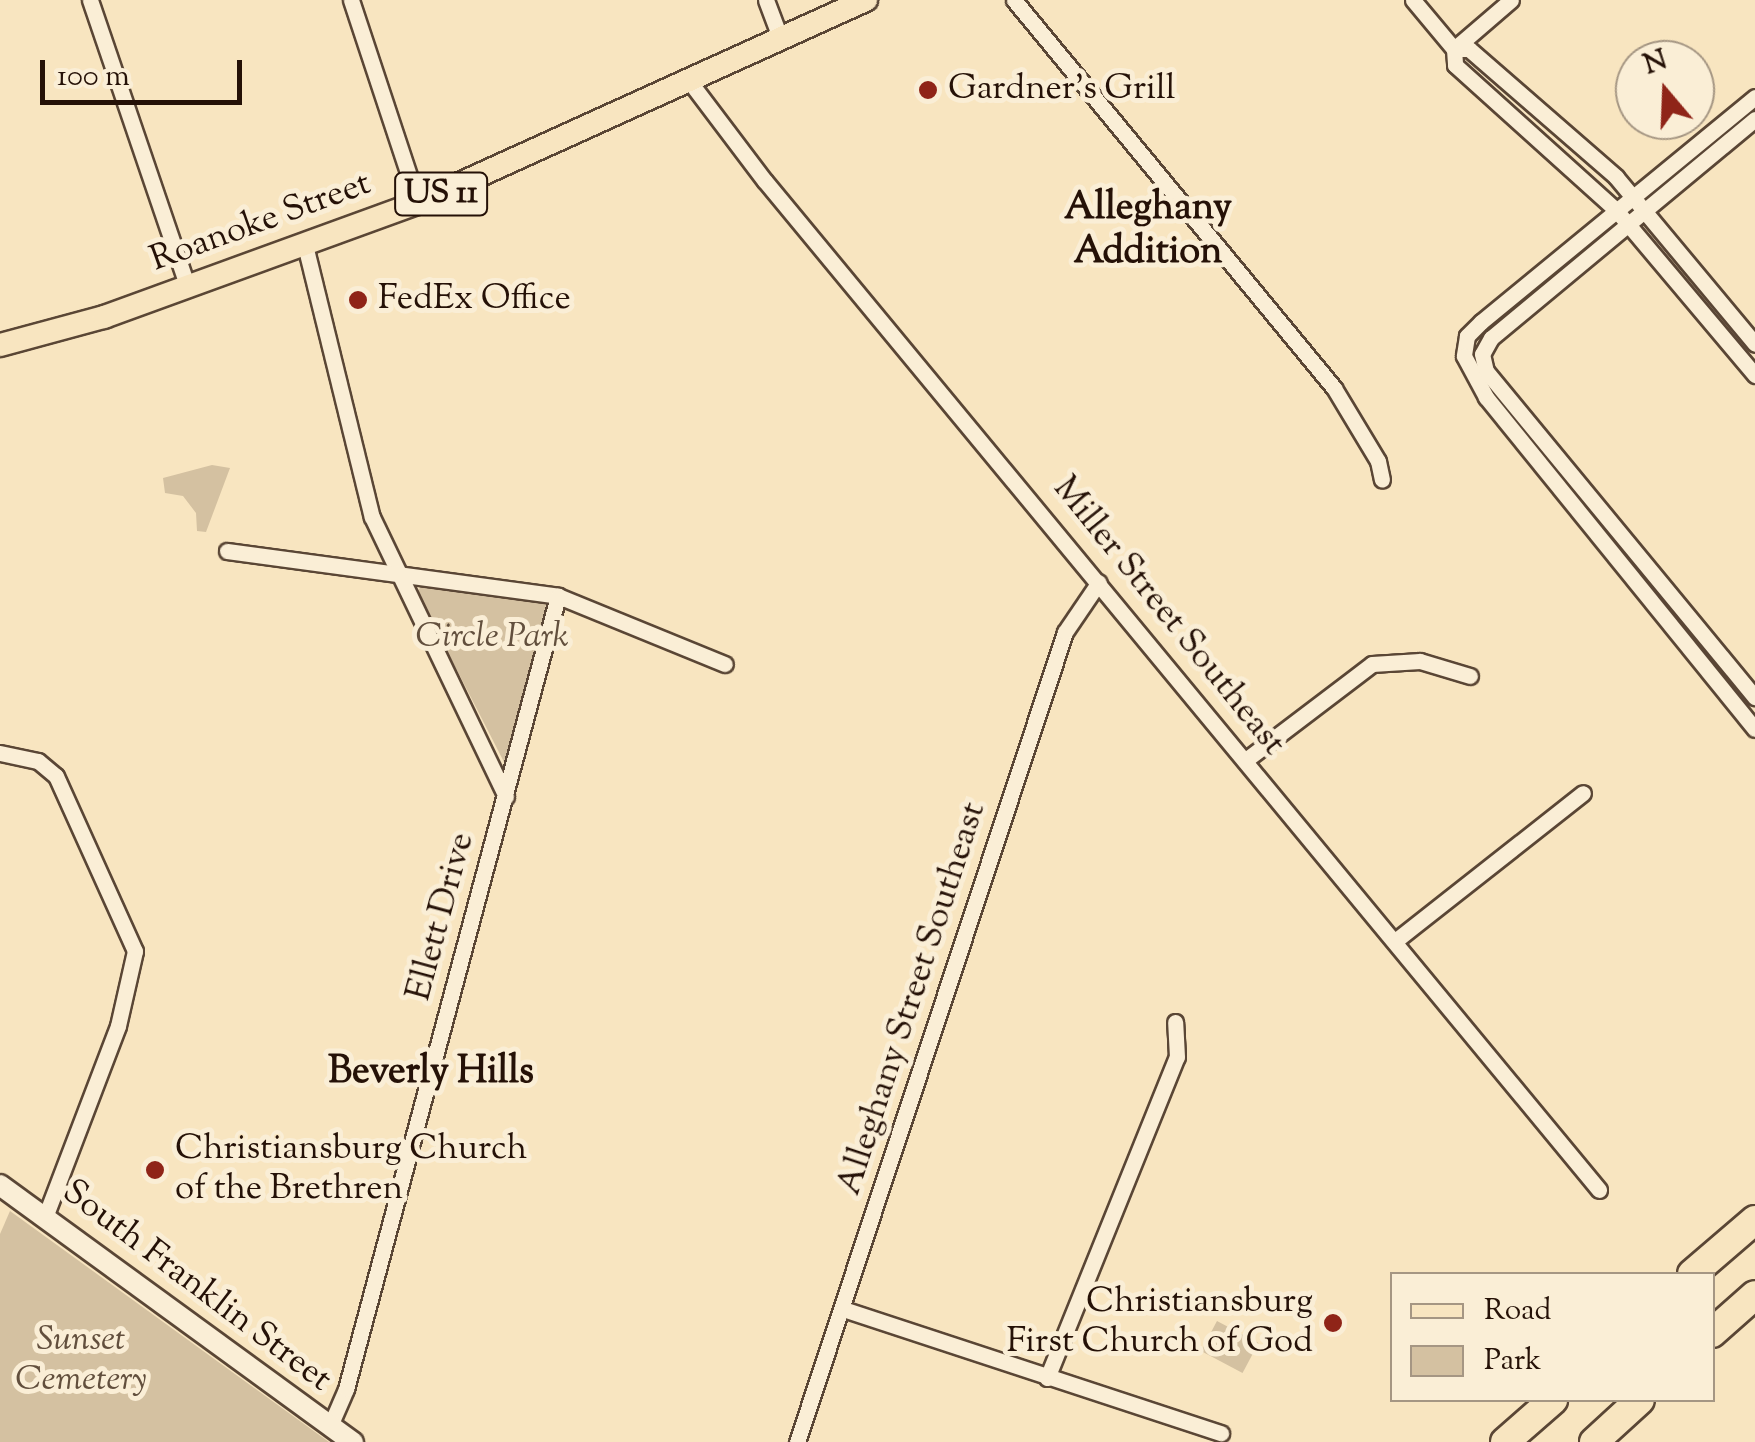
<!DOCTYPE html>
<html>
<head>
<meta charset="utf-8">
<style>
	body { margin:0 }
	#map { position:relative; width:1755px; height:1442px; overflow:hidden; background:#f8e5c0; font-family:"Sorts Mill Goudy",serif }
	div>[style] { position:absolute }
	.green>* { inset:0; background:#d4c1a1; transform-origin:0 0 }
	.roads { filter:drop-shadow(2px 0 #5a4635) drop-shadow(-2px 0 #5a4635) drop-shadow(0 2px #5a4635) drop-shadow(0 -2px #5a4635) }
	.street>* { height:15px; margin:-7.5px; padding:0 7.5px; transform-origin:7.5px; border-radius:7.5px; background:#faeed6 }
	.secondary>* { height:20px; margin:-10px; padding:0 10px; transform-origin:10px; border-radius:10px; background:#faeed6 }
	.primary>* { height:22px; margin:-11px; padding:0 11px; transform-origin:11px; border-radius:11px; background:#f8e5c0 }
	.highway>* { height:28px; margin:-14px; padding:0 14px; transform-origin:14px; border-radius:14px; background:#f8e5c0 }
	.dots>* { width:28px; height:28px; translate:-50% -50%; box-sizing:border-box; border:5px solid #faeed6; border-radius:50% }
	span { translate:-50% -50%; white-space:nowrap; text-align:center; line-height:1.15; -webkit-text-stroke:10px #faeed6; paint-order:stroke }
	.shield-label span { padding:2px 8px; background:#faeed6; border:2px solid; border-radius:8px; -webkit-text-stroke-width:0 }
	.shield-label { font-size:32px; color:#251107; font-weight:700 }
	.poi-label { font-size:35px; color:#251107 }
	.left { translate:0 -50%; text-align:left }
	.right { translate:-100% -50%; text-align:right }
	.street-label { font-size:35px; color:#251107 }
	.park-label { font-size:35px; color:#624f3d; font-style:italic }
	.neighbourhood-label { font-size:38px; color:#251107; font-weight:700 }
	.legend { position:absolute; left:1390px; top:1272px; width:325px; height:130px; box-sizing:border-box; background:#faeed6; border:2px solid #a59683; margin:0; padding:12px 18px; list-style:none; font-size:30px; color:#251107 }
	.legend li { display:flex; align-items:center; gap:20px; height:50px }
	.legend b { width:50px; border:2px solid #a59683 }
	.north { position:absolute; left:1615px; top:40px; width:100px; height:100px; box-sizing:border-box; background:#faeed6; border:2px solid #a59683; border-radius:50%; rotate:341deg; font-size:28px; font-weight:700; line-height:40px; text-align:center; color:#251107 }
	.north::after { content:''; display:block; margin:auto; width:35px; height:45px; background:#8f2418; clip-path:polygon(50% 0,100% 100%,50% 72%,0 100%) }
	.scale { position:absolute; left:40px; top:60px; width:202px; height:45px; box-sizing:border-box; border:5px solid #251107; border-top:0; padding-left:12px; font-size:30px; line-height:35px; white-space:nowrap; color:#251107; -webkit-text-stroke:8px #faeed6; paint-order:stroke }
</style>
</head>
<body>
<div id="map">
	<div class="green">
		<i style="clip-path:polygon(212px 465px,230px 468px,206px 532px,197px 531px,196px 513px,183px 496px,165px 493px,163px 478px)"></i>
		<i style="clip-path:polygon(422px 585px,540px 598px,546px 605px,505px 764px,417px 592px)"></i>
		<i style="clip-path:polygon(10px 1211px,329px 1442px,0 1442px,0 1234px)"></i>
		<i style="left:1217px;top:1321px;width:47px;height:34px;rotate:28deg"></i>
	</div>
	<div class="roads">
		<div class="street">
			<i style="left:90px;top:0;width:304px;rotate:71.2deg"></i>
			<i style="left:351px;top:0;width:214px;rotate:71.7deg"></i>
			<i style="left:766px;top:0;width:43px;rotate:69.4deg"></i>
			<i style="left:1014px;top:0;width:503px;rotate:50.49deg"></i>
			<i style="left:1334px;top:388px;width:85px;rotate:58.9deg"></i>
			<i style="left:1378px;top:461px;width:19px;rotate:78deg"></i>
			<i style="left:1413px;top:0;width:64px;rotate:50.1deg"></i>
			<i style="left:1454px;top:49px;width:16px;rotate:86deg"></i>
			<i style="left:1455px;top:65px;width:217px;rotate:42deg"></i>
			<i style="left:1616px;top:210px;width:216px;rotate:49.9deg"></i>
			<i style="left:1454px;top:49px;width:15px"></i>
			<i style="left:1469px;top:49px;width:195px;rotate:41deg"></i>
			<i style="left:1616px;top:177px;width:217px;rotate:50.2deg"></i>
			<i style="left:1454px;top:49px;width:75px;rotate:-40.7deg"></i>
			<i style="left:690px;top:82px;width:124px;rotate:52.9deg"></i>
			<i style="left:765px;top:181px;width:1309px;rotate:50.42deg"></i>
			<i style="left:1755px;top:97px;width:355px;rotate:140.6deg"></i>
			<i style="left:1481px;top:322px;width:20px;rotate:135deg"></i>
			<i style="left:1467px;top:336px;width:20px;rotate:99deg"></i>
			<i style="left:1464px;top:356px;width:47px;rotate:61.8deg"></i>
			<i style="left:1486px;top:397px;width:427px;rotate:51deg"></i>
			<i style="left:1755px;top:119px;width:343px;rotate:140.3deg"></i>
			<i style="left:1491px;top:338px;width:18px;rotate:119deg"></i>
			<i style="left:1482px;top:354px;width:17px;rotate:77deg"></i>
			<i style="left:1486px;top:371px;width:423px;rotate:50.5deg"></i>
			<i style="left:305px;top:245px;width:280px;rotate:76.2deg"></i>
			<i style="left:372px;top:517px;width:310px;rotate:64.4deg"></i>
			<i style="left:227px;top:551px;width:334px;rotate:7.7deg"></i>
			<i style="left:558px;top:596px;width:180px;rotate:22.2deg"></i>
			<i style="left:0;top:753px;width:39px;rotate:12deg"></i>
			<i style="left:38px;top:761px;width:23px;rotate:40deg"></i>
			<i style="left:56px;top:776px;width:192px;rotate:65.7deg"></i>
			<i style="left:135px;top:951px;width:77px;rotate:102.8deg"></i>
			<i style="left:118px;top:1026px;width:202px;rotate:110.9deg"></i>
			<i style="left:1247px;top:759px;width:157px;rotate:-37.2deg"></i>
			<i style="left:1372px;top:664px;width:48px;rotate:-3.6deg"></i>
			<i style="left:1420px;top:661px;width:52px;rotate:16.7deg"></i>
			<i style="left:1395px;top:941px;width:239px;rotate:-38.2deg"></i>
			<i style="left:843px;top:1309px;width:398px;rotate:18.2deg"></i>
			<i style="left:1047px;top:1378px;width:346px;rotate:-68deg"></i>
			<i style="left:1177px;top:1057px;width:35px;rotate:-93deg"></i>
			<i style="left:330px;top:1426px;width:40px;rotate:-66.6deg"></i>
			<i style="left:346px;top:1389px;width:821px;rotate:-75.03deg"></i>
			<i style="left:797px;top:1442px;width:853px;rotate:-71.69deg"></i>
			<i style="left:1065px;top:632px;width:60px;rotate:-55.8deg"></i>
		</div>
		<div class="secondary">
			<i style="left:0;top:1185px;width:437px;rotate:36.1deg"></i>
		</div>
		<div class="primary">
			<i style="left:0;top:345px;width:108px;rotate:-15.1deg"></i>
			<i style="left:104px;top:317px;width:334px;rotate:-20deg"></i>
			<i style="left:418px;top:203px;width:492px;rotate:-24.4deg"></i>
		</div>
		<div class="highway">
			<i style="left:1692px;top:1274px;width:83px;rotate:-40.6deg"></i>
			<i style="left:1712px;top:1333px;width:57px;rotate:-41.5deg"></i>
			<i style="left:1505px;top:1442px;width:64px;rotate:-41.2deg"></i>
			<i style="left:1594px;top:1442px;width:62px;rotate:-42.4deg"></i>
		</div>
	</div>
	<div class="dots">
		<i style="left:928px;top:90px;background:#8f2418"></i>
		<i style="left:358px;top:300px;background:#8f2418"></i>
		<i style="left:155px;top:1170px;background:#8f2418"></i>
		<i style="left:1333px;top:1323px;background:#8f2418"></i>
	</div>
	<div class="shield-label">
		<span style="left:441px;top:194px">US 11</span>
	</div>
	<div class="poi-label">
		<span class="left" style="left:948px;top:90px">Gardner’s Grill</span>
		<span class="left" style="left:378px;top:300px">FedEx Office</span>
		<span class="left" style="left:175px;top:1170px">Christiansburg Church<br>of the Brethren</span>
		<span class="right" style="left:1313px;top:1323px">Christiansburg<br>First Church of God</span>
	</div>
	<div class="street-label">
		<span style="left:261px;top:223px;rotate:-20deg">Roanoke Street</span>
		<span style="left:1168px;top:617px;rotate:51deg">Miller Street Southeast</span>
		<span style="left:442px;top:917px;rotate:-75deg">Ellett Drive</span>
		<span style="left:913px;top:999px;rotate:-72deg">Alleghany Street Southeast</span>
		<span style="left:196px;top:1287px;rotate:37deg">South Franklin Street</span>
	</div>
	<div class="park-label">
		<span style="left:492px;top:638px">Circle Park</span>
		<span style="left:81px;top:1361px">Sunset<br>Cemetery</span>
	</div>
	<div class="neighbourhood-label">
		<span style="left:1148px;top:232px">Alleghany<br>Addition</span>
		<span style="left:431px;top:1074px">Beverly Hills</span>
	</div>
	<ul class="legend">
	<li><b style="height:12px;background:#f8e5c0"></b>Road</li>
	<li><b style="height:28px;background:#d4c1a1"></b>Park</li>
	</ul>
	<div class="north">N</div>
	<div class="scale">100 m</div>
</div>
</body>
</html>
